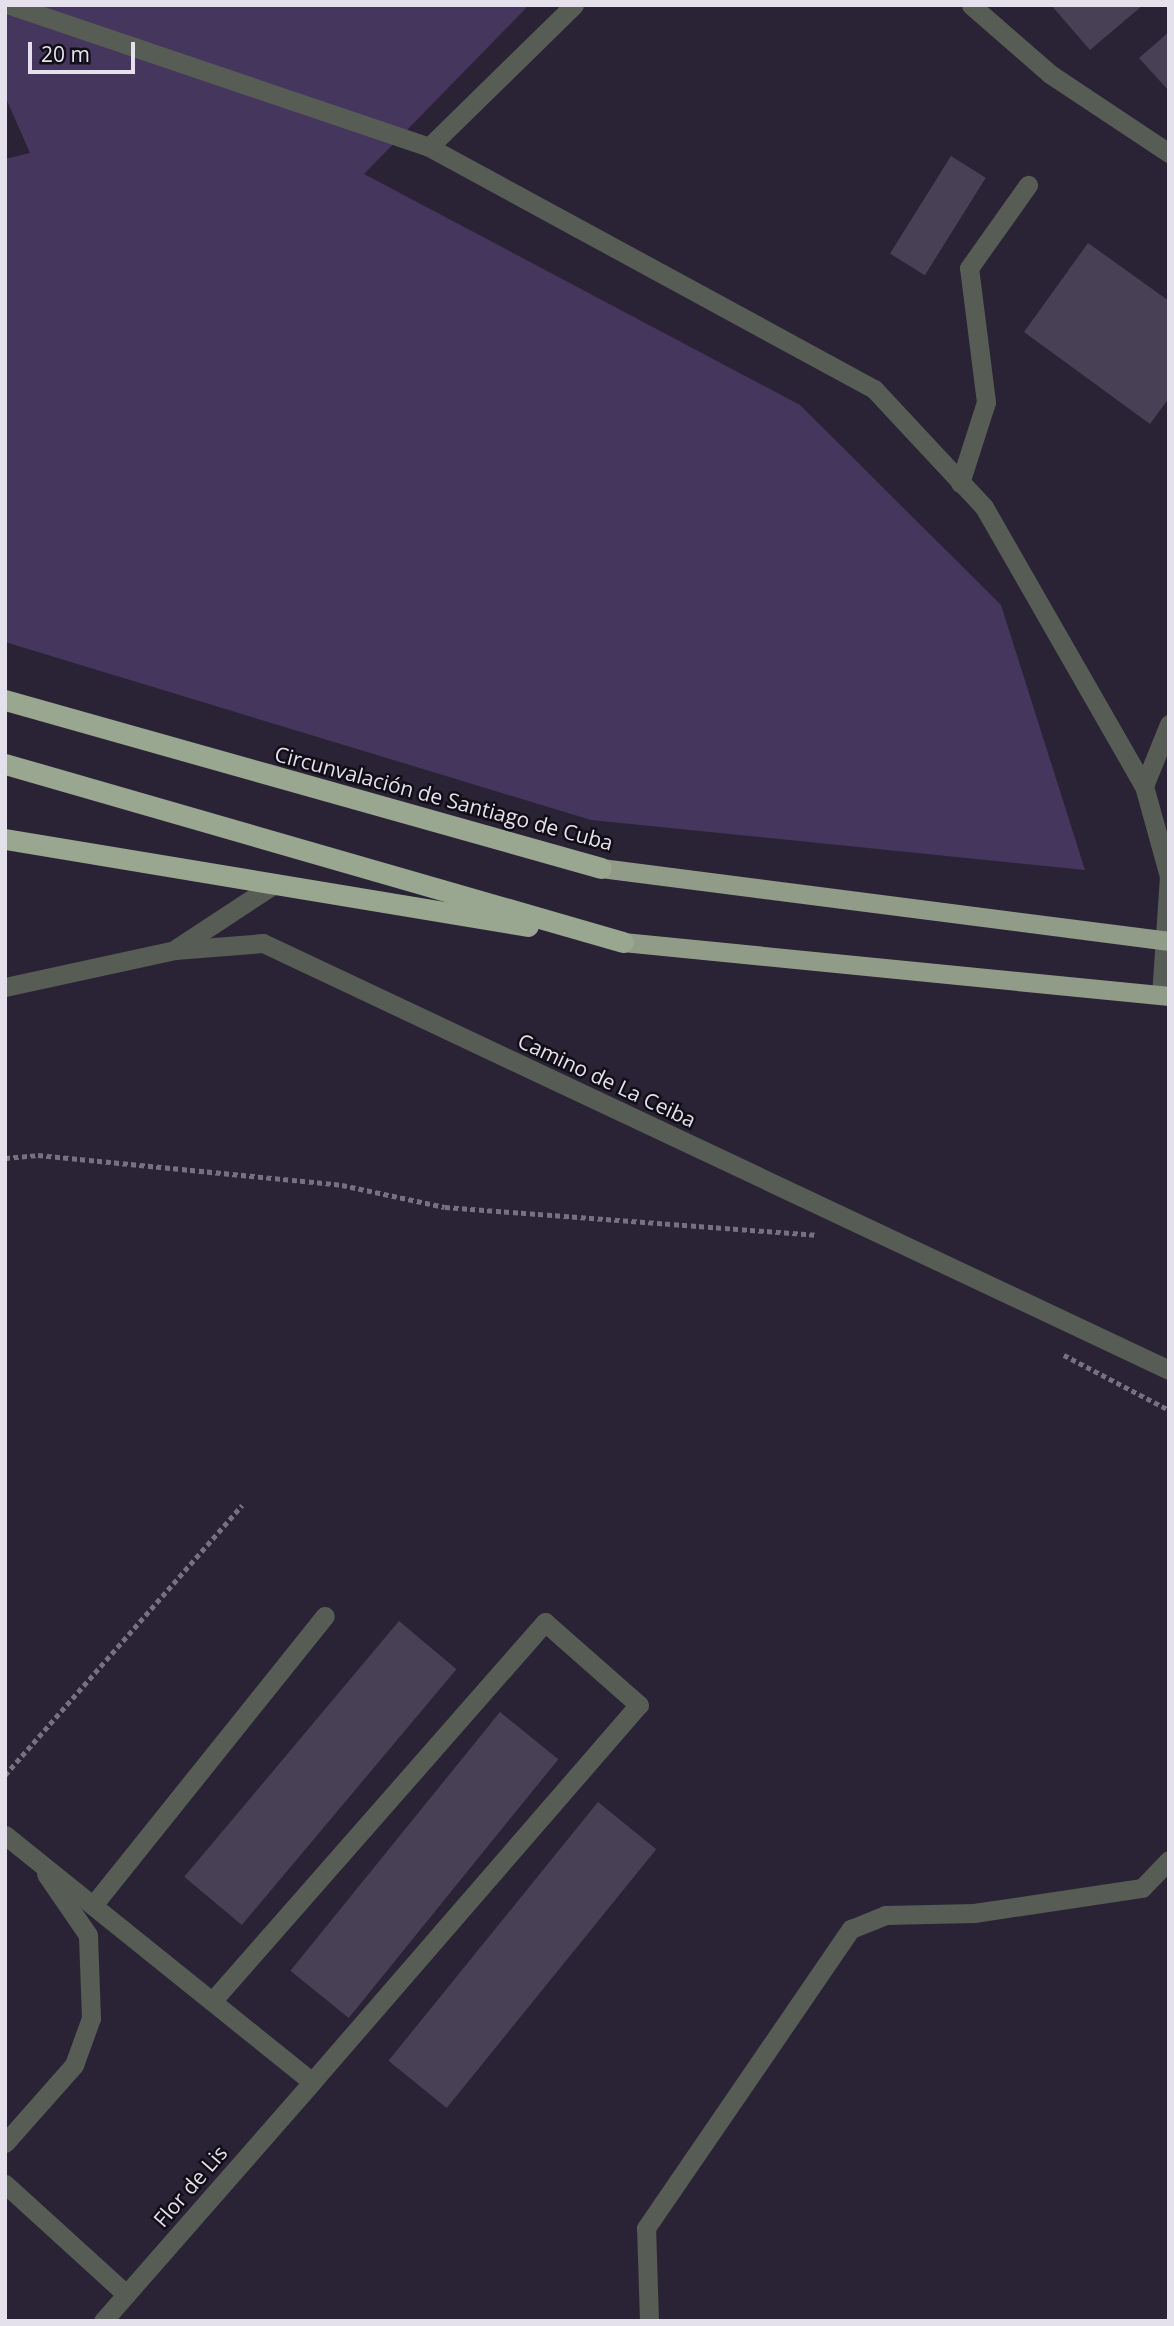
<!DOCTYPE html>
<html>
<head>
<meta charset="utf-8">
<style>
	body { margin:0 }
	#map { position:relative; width:1174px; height:2326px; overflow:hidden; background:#2a2336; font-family:"Open Sans",sans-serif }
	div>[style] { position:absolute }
	.green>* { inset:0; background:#45365d }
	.building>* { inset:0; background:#484156; transform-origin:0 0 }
	.path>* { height:4.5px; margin-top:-2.25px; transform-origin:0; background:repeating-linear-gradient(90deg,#767080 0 5px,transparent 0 8.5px) }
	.service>* { height:19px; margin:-9.5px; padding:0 9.5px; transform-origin:9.5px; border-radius:9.5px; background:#575d54 }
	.minor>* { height:19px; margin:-9.5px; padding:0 9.5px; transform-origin:9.5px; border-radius:9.5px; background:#575d54 }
	.trunk>* { height:19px; margin:-9.5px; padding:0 9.5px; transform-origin:9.5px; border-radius:9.5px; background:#909c88 }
	.motorway>* { height:21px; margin:-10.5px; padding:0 10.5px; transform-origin:10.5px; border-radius:10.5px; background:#99a791 }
	span { translate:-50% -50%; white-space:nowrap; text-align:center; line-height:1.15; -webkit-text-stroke:5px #110e17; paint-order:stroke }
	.street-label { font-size:21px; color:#e4e0ec }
	.frame { position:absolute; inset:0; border:7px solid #e4e0ec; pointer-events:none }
	.scale { position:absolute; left:28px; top:42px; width:107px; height:32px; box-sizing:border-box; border:4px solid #e4e0ec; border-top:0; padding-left:9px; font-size:21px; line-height:24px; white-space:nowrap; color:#e4e0ec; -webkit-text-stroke:5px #110e17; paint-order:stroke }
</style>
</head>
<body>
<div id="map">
	<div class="green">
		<i style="clip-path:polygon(5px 5px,529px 5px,364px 174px,800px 405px,1001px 605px,1085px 870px,591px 820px,5px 642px,5px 159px,30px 153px,5px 96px)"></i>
	</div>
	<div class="building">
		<i style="clip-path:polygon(1051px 5px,1143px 5px,1090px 50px)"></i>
		<i style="clip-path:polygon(1169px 32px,1169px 91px,1139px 58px)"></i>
		<i style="left:951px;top:156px;width:41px;height:115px;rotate:32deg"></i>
		<i style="clip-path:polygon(1088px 243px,1169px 301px,1169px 398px,1150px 424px,1024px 332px)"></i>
		<i style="left:399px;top:1621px;width:75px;height:334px;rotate:40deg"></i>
		<i style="left:500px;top:1712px;width:75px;height:333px;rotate:39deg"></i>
		<i style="left:598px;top:1802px;width:75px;height:333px;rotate:39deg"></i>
	</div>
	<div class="path">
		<i style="left:5px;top:1158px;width:33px;rotate:-5deg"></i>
		<i style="left:38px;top:1155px;width:305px;rotate:5.6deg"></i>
		<i style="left:342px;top:1185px;width:105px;rotate:12.1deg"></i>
		<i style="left:445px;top:1207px;width:371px;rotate:4.3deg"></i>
		<i style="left:1064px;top:1355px;width:119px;rotate:27.6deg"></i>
		<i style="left:5px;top:1775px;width:359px;rotate:-48.7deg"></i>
	</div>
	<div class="service">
		<i style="left:960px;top:483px;width:85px;rotate:-72.2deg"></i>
		<i style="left:986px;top:402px;width:135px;rotate:-97.2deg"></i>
		<i style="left:969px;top:268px;width:102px;rotate:-54.6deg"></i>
		<i style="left:5px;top:1835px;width:394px;rotate:38.8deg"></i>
		<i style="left:312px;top:2082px;width:499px;rotate:-49.1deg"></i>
		<i style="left:639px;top:1705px;width:125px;rotate:-138.6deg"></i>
		<i style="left:545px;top:1622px;width:500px;rotate:131.27deg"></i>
		<i style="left:94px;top:1904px;width:369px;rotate:-51.3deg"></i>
		<i style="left:5px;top:2143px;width:104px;rotate:-48.5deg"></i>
		<i style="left:74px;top:2065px;width:50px;rotate:-70.1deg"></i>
		<i style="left:91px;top:2018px;width:83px;rotate:-92.1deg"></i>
		<i style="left:88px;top:1935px;width:74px;rotate:-124.5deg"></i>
		<i style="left:5px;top:2184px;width:164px;rotate:42.3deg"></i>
	</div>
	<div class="minor">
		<i style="left:10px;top:5px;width:442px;rotate:18.7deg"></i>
		<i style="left:429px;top:147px;width:507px;rotate:28.54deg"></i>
		<i style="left:874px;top:389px;width:161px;rotate:47deg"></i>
		<i style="left:984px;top:507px;width:322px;rotate:60.2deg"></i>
		<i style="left:1144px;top:786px;width:93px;rotate:74.5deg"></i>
		<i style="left:1169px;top:876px;width:119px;rotate:93.8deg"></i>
		<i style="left:971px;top:5px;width:105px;rotate:41.1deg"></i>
		<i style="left:1050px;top:74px;width:143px;rotate:33.6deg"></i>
		<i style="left:429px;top:147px;width:203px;rotate:-44.4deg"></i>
		<i style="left:1144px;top:786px;width:67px;rotate:-68deg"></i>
		<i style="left:177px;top:948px;width:118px;rotate:-33.3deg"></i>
		<i style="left:5px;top:987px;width:174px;rotate:-12.3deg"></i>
		<i style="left:175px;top:950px;width:88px;rotate:-4.5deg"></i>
		<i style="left:263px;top:943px;width:1002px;rotate:25.23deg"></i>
		<i style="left:103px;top:2321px;width:317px;rotate:-48.8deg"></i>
		<i style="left:649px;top:2321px;width:93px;rotate:-91.8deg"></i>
		<i style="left:646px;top:2228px;width:363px;rotate:-55.6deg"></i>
		<i style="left:851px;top:1929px;width:37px;rotate:-22deg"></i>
		<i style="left:885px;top:1915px;width:89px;rotate:-1.3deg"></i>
		<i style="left:974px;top:1913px;width:170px;rotate:-8.5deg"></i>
		<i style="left:1142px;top:1888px;width:39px;rotate:-46deg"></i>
	</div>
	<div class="trunk">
		<i style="left:601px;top:868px;width:573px;rotate:7.32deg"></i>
		<i style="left:623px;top:942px;width:549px;rotate:5.65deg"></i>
	</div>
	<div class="motorway">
		<i style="left:5px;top:700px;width:619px;rotate:15.74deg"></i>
		<i style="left:5px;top:764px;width:643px;rotate:16.07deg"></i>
		<i style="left:5px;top:839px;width:530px;rotate:9.44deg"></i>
	</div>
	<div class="street-label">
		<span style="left:444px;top:798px;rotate:15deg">Circunvalación de Santiago de Cuba</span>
		<span style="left:607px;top:1080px;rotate:25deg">Camino de La Ceiba</span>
		<span style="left:190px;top:2186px;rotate:-49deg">Flor de Lis</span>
	</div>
	<div class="frame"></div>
	<div class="scale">20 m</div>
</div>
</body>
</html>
